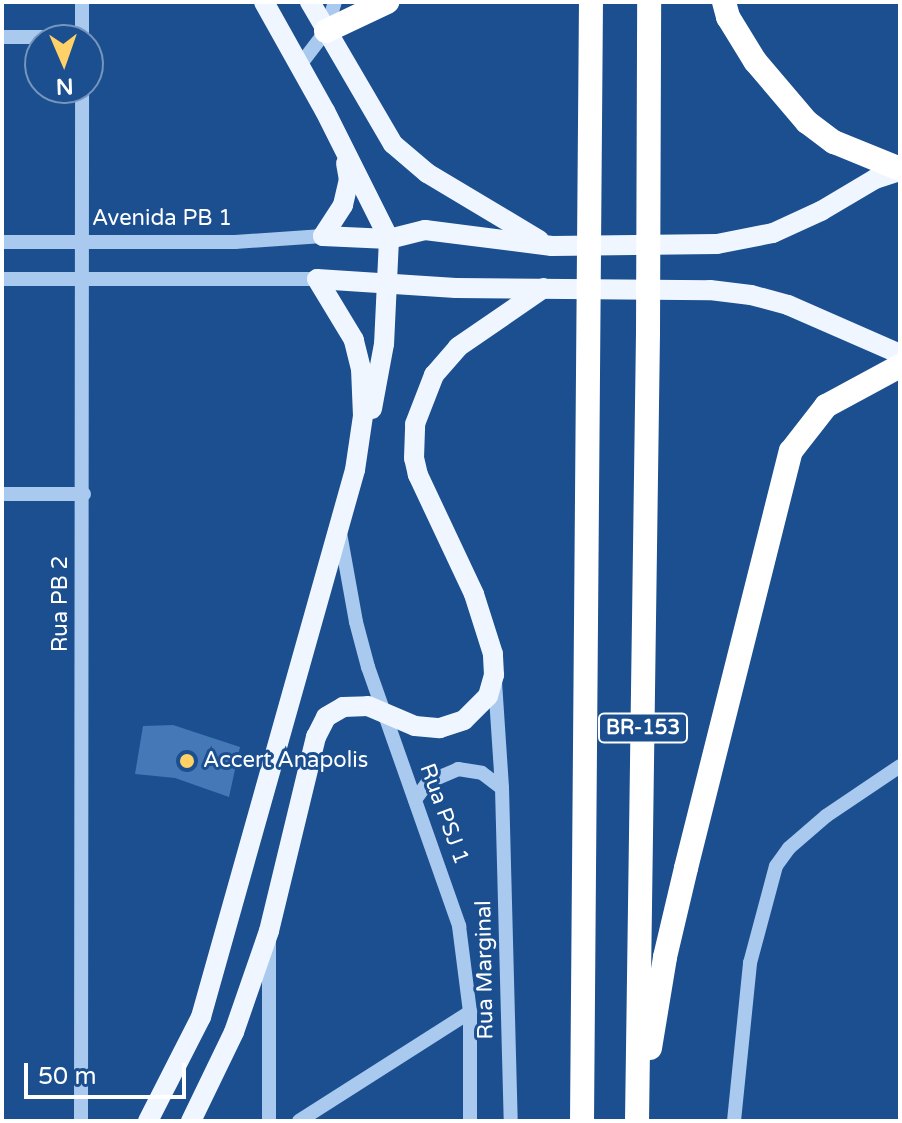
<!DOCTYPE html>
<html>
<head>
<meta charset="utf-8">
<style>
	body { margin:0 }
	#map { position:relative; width:902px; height:1123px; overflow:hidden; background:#1b4f8f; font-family:"Varela Round",sans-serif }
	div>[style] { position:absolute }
	.building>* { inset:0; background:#4478b7 }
	.minor>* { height:14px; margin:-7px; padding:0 7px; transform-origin:7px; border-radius:7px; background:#a9c9ee }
	.major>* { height:20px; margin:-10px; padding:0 10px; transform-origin:10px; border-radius:10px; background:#f0f6ff }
	.highway>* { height:24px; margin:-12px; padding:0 12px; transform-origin:12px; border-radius:12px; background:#fff }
	.dots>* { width:22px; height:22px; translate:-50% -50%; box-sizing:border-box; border:4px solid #1b4f8f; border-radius:50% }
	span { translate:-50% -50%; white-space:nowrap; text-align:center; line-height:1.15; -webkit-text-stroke:6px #1b4f8f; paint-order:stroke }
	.shield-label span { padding:2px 6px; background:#1b4f8f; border:2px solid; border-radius:6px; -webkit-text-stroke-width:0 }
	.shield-label { font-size:20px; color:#fff; font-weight:700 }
	.street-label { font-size:22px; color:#fff }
	.poi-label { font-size:22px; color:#fff }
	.left { translate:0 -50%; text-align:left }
	.frame { position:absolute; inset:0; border:4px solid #fff; pointer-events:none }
	.north { position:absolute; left:24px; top:24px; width:80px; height:80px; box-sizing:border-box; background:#1b4f8f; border:2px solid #7695bc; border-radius:50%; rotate:178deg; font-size:22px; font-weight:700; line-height:32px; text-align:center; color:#fff }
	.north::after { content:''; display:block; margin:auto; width:28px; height:36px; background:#ffd166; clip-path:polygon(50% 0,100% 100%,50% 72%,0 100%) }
	.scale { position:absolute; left:24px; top:1063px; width:162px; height:36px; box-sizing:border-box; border:4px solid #fff; border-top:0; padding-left:10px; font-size:24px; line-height:28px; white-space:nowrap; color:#fff; -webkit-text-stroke:6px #1b4f8f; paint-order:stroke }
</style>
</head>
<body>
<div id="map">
	<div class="building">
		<i style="clip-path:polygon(173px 725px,240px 747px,229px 797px,175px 778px,135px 774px,143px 726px)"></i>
	</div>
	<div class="minor">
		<i style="left:82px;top:2px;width:38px;rotate:90deg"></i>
		<i style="left:2px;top:37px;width:80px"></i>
		<i style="left:300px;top:65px;width:43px;rotate:-52.6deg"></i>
		<i style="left:326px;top:31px;width:30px;rotate:-73deg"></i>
		<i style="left:2px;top:242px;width:233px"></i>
		<i style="left:235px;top:242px;width:88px;rotate:-3.9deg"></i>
		<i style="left:2px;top:279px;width:315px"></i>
		<i style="left:2px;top:494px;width:82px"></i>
		<i style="left:340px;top:533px;width:90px;rotate:79.8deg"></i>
		<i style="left:356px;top:622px;width:47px;rotate:75.1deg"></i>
		<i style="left:368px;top:667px;width:275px;rotate:70.6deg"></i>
		<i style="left:459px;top:926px;width:87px;rotate:82.7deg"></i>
		<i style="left:470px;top:1012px;width:109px;rotate:90deg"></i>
		<i style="left:495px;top:682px;width:106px;rotate:86.2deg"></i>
		<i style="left:502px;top:788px;width:333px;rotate:88.5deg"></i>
		<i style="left:415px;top:800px;width:22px;rotate:-54deg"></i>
		<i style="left:428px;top:782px;width:33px;rotate:-23deg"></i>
		<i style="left:458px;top:769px;width:24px;rotate:9deg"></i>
		<i style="left:482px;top:773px;width:25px;rotate:37deg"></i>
		<i style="left:81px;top:1121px;width:1033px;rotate:-89.94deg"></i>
		<i style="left:269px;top:1121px;width:180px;rotate:-90deg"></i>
		<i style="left:299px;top:1121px;width:203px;rotate:-32.5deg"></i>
		<i style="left:734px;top:1121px;width:159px;rotate:-84.2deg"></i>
		<i style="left:750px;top:963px;width:100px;rotate:-75deg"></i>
		<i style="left:776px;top:866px;width:22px;rotate:-54deg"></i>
		<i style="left:789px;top:848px;width:49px;rotate:-40.9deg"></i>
		<i style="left:826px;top:816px;width:89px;rotate:-34deg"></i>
	</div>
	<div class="major">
		<i style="left:264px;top:2px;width:125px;rotate:60.8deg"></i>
		<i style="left:325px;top:111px;width:143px;rotate:63.4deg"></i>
		<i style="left:389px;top:239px;width:105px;rotate:92.7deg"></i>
		<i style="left:384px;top:344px;width:66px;rotate:100.5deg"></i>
		<i style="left:310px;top:2px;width:164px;rotate:59.7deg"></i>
		<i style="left:393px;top:144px;width:45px;rotate:40.5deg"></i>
		<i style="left:427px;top:173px;width:131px;rotate:30.9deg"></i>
		<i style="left:323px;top:236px;width:66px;rotate:2.6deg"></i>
		<i style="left:389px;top:239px;width:37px;rotate:-14deg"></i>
		<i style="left:425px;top:230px;width:128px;rotate:7.2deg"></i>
		<i style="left:552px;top:246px;width:165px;rotate:-0.7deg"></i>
		<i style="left:717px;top:244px;width:57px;rotate:-11.1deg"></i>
		<i style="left:773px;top:233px;width:53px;rotate:-24.6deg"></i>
		<i style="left:821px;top:211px;width:63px;rotate:-30.7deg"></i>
		<i style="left:875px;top:179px;width:26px;rotate:-18deg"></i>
		<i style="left:323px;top:236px;width:37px;rotate:-57deg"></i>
		<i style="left:343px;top:205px;width:26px;rotate:-77deg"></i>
		<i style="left:349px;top:180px;width:17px;rotate:-100deg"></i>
		<i style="left:317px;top:279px;width:139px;rotate:3.7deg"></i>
		<i style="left:456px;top:288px;width:254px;rotate:0.5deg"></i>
		<i style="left:710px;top:290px;width:41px;rotate:7deg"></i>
		<i style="left:751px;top:295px;width:38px;rotate:15deg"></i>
		<i style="left:788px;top:305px;width:122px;rotate:23.6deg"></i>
		<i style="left:148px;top:1121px;width:117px;rotate:-63deg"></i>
		<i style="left:201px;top:1017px;width:568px;rotate:-74.28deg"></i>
		<i style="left:355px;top:470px;width:55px;rotate:-81.6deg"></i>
		<i style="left:363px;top:416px;width:47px;rotate:-92.4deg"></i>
		<i style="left:361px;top:369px;width:30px;rotate:-104deg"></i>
		<i style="left:354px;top:340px;width:71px;rotate:-121.2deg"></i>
		<i style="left:191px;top:1121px;width:99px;rotate:-64.2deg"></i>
		<i style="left:234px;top:1032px;width:107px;rotate:-70.9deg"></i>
		<i style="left:269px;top:931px;width:200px;rotate:-76.4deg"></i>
		<i style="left:316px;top:737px;width:22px;rotate:-63deg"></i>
		<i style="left:326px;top:717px;width:20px;rotate:-30deg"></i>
		<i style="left:343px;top:707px;width:25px;rotate:-2deg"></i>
		<i style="left:368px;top:706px;width:51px;rotate:23.1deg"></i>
		<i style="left:415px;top:726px;width:25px;rotate:5deg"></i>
		<i style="left:440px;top:728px;width:25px;rotate:-18deg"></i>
		<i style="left:464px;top:720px;width:34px;rotate:-45deg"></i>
		<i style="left:488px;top:696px;width:22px;rotate:-74deg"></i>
		<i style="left:494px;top:675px;width:21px;rotate:-93deg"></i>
		<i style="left:493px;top:654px;width:63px;rotate:-107.6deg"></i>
		<i style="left:474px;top:594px;width:132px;rotate:-115.2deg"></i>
		<i style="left:418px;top:475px;width:17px;rotate:-103deg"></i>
		<i style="left:414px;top:458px;width:34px;rotate:-88deg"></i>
		<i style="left:415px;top:424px;width:53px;rotate:-68.8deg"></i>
		<i style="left:434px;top:375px;width:37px;rotate:-49deg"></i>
		<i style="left:458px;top:347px;width:104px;rotate:-34.5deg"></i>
	</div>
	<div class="highway">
		<i style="left:724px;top:2px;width:16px;rotate:75deg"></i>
		<i style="left:728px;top:17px;width:52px;rotate:58.5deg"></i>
		<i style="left:755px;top:61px;width:80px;rotate:49.6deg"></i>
		<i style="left:807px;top:122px;width:34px;rotate:37deg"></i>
		<i style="left:834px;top:142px;width:71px;rotate:22.2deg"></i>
		<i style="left:326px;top:31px;width:68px;rotate:-25.4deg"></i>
		<i style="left:650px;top:1048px;width:92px;rotate:-80.6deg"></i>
		<i style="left:665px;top:957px;width:91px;rotate:-76.7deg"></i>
		<i style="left:686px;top:868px;width:430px;rotate:-75.9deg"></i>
		<i style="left:791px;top:451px;width:57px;rotate:-52.1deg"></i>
		<i style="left:826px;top:406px;width:84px;rotate:-28.4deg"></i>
		<i style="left:582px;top:1121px;width:1119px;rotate:-89.54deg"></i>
		<i style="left:637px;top:1121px;width:787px;rotate:-89.2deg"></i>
		<i style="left:648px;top:334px;width:332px;rotate:-89.8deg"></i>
	</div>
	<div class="dots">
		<i style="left:187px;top:761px;background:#ffd166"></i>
	</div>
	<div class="shield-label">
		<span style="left:643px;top:728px">BR-153</span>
	</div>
	<div class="street-label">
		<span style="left:162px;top:219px">Avenida PB 1</span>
		<span style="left:61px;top:604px;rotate:-90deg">Rua PB 2</span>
		<span style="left:444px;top:814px;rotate:70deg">Rua PSJ 1</span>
		<span style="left:485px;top:970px;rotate:-91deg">Rua Marginal</span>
	</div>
	<div class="poi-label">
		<span class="left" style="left:203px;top:761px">Accert Anapolis</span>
	</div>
	<div class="frame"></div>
	<div class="north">N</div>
	<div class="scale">50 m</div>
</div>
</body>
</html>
